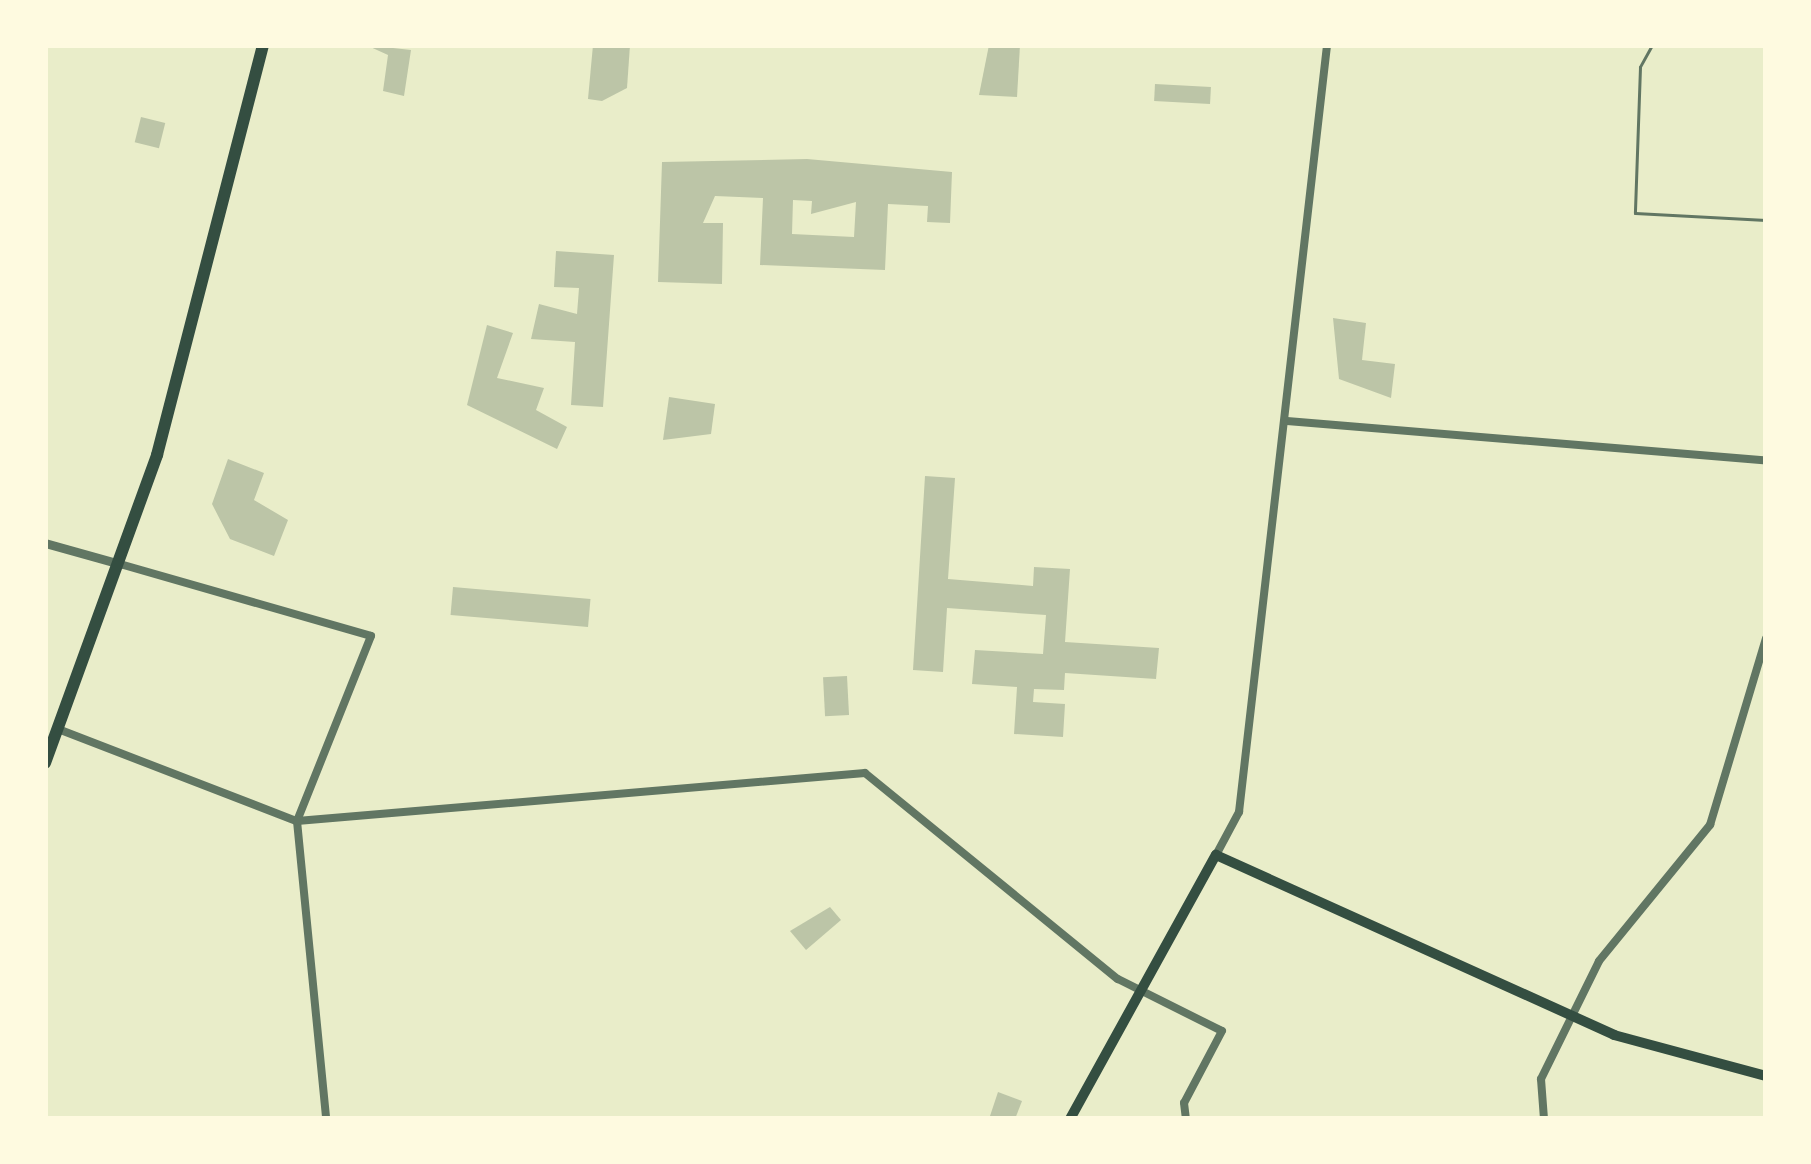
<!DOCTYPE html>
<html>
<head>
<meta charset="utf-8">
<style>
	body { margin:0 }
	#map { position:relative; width:1811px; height:1164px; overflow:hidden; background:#e9edc9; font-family:Roboto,sans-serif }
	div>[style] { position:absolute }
	.building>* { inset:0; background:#bcc5a7; transform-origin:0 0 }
	.service>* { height:3px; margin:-1.5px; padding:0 1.5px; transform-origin:1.5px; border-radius:1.5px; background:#617663 }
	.minor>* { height:8px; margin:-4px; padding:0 4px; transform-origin:4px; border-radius:4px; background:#617663 }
	.tertiary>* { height:9px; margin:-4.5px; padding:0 4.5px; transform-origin:4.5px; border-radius:4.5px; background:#617663 }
	.secondary>* { height:10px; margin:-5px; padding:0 5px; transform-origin:5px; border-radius:5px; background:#344e41 }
	.primary>* { height:12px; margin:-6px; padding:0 6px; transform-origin:6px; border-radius:6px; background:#344e41 }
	span { translate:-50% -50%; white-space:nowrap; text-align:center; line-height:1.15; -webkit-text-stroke:10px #fefae0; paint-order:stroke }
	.frame { position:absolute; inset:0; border:48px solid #fefae0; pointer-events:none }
</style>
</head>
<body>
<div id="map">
	<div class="building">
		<i style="clip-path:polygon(366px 45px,411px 50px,404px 96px,383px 91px,388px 55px)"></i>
		<i style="clip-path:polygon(593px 45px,630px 45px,627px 88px,602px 101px,588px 99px)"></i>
		<i style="clip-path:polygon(989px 45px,1020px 45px,1017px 97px,979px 95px)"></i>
		<i style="left:1155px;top:84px;width:56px;height:17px;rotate:3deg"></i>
		<i style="left:141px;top:117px;width:25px;height:26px;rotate:14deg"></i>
		<i style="clip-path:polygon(evenodd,807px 159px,952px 172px,950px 223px,927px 222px,928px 206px,888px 204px,885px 270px,760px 265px,763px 198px,715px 196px,703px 223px,723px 223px,722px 284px,658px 282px,662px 162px,807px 159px,793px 200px,812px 201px,811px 214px,856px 202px,854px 237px,792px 234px,793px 200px)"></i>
		<i style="clip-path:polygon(556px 251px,614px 255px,603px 407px,571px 405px,575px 342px,531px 339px,539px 304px,577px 314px,579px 288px,554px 287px)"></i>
		<i style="clip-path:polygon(1333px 318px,1366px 323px,1362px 360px,1395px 364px,1391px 398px,1339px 379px)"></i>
		<i style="clip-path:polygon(487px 325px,513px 333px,497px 378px,544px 388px,536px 410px,567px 427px,557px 449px,467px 405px)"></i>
		<i style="clip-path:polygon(669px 397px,715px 404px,711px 434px,663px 440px)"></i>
		<i style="clip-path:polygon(228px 459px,264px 473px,254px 500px,288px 520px,274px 556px,230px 539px,212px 504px)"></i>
		<i style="clip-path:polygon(925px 476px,955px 478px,948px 579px,1033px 586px,1034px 567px,1070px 569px,1065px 642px,1159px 648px,1156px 679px,1065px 673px,1064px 690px,1034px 689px,1033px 702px,1065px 704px,1063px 737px,1014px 734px,1017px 687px,972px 684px,975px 650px,1043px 654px,1046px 615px,947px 608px,943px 672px,913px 670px)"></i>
		<i style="left:453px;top:587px;width:138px;height:28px;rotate:5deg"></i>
		<i style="left:847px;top:676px;width:39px;height:24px;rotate:87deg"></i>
		<i style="clip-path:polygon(830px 907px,841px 920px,806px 950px,790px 931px)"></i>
		<i style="clip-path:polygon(998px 1092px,1022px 1101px,1015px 1119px,989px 1119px)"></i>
	</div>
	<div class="service">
		<i style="left:1652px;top:45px;width:25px;rotate:119deg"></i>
		<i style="left:1640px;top:67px;width:146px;rotate:92deg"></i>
		<i style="left:1635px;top:213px;width:131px;rotate:3.1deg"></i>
	</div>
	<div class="minor">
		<i style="left:1287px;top:421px;width:481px;rotate:4.7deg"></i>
		<i style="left:120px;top:564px;width:261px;rotate:16deg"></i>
		<i style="left:371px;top:636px;width:199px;rotate:111.8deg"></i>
		<i style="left:297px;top:821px;width:299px;rotate:84.4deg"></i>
		<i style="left:58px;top:729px;width:256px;rotate:21.1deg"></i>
		<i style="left:297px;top:821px;width:570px;rotate:-4.83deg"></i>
		<i style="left:865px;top:773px;width:326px;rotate:39.2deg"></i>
		<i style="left:1118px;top:979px;width:116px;rotate:26.6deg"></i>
		<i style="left:1222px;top:1031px;width:81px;rotate:117.8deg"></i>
		<i style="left:1184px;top:1103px;width:16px;rotate:83deg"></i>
		<i style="left:1216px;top:855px;width:49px;rotate:-61.9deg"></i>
		<i style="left:1239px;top:812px;width:772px;rotate:-83.45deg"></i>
		<i style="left:1544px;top:1119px;width:40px;rotate:-94.3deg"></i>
		<i style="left:1541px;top:1079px;width:131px;rotate:-63.8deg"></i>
		<i style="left:1599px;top:961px;width:176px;rotate:-50.8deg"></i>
		<i style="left:1710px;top:825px;width:195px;rotate:-73.3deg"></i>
	</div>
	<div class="tertiary">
		<i style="left:45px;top:543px;width:78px;rotate:15.6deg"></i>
	</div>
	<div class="secondary">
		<i style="left:1070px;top:1119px;width:302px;rotate:-61.1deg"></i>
		<i style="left:1216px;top:855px;width:437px;rotate:24.3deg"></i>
		<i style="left:1614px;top:1035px;width:157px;rotate:15.1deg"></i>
	</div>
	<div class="primary">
		<i style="left:45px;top:763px;width:328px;rotate:-70deg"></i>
		<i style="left:157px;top:455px;width:423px;rotate:-75.5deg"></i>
	</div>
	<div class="frame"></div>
</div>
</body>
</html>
